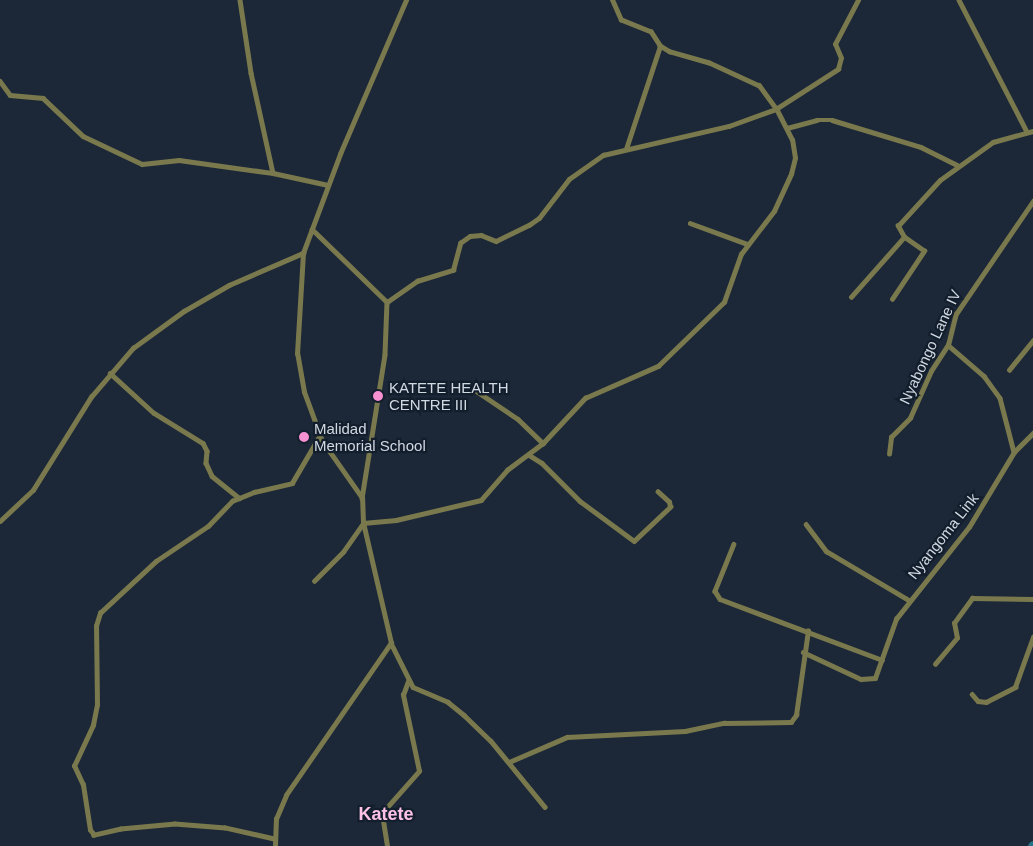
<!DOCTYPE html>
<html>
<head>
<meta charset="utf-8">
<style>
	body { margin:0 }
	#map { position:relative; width:1033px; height:846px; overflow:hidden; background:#1c2837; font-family:Arial,sans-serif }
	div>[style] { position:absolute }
	.river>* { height:9px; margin:-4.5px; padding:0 4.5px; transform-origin:4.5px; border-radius:4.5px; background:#257186 }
	.minor>* { height:4.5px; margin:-2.25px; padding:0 2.25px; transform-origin:2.25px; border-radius:2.25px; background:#79794d }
	.dots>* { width:14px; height:14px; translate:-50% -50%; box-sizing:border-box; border:2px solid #131e2d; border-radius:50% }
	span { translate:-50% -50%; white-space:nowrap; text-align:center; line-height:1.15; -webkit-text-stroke:4.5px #131e2d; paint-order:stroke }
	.street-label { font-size:15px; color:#d0d8e2 }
	.poi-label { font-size:15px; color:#d0d8e2 }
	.left { translate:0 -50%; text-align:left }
	.quarter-label { font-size:18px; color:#fdc2e6; font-weight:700 }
</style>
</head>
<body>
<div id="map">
	<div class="river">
		<i style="left:1032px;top:846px;width:1px;rotate:-45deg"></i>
	</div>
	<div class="minor">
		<i style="left:240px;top:0;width:74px;rotate:81.4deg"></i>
		<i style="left:251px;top:73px;width:102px;rotate:77.6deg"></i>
		<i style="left:959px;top:0;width:148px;rotate:62.7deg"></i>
		<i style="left:0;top:81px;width:17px;rotate:54deg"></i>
		<i style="left:10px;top:95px;width:33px;rotate:5deg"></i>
		<i style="left:43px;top:98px;width:55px;rotate:43.5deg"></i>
		<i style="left:83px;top:136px;width:65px;rotate:25.4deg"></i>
		<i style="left:142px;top:164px;width:37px;rotate:-6deg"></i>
		<i style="left:179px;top:160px;width:95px;rotate:7.9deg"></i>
		<i style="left:273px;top:173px;width:56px;rotate:12.3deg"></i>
		<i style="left:787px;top:128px;width:31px;rotate:-15deg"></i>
		<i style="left:817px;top:120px;width:15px"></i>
		<i style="left:832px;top:120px;width:93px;rotate:16.9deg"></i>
		<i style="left:921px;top:147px;width:40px;rotate:26.6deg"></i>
		<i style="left:626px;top:149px;width:108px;rotate:-71.7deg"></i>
		<i style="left:690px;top:223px;width:61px;rotate:20.2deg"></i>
		<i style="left:312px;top:229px;width:105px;rotate:44.2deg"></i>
		<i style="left:387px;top:302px;width:53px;rotate:92.2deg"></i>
		<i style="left:385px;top:355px;width:145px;rotate:99.1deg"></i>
		<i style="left:851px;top:297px;width:80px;rotate:-48.5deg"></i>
		<i style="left:904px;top:237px;width:13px;rotate:-119deg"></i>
		<i style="left:898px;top:226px;width:62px;rotate:-47.6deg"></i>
		<i style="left:940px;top:180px;width:65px;rotate:-35.6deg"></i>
		<i style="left:993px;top:142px;width:41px;rotate:-15.4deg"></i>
		<i style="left:892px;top:299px;width:58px;rotate:-56.3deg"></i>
		<i style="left:924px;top:251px;width:24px;rotate:-145deg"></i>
		<i style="left:387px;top:302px;width:37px;rotate:-35deg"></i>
		<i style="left:417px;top:281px;width:38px;rotate:-17deg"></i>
		<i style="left:453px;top:270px;width:28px;rotate:-75deg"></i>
		<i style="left:460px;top:243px;width:12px;rotate:-35deg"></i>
		<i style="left:470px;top:236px;width:11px;rotate:-5deg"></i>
		<i style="left:481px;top:235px;width:16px;rotate:22deg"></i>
		<i style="left:496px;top:241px;width:37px;rotate:-26deg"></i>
		<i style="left:529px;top:225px;width:12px;rotate:-35deg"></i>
		<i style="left:539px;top:218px;width:49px;rotate:-52.4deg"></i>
		<i style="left:569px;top:179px;width:42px;rotate:-35.2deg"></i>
		<i style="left:603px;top:155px;width:129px;rotate:-13deg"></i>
		<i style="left:729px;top:126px;width:50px;rotate:-19.9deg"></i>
		<i style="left:776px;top:109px;width:29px;rotate:-126deg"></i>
		<i style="left:759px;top:86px;width:55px;rotate:-155.3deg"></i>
		<i style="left:709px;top:63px;width:41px;rotate:-164.2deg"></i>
		<i style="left:670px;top:52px;width:12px;rotate:-149deg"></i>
		<i style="left:660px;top:46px;width:17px;rotate:-123deg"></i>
		<i style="left:651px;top:32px;width:32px;rotate:-158deg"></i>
		<i style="left:621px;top:20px;width:22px;rotate:-114deg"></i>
		<i style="left:948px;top:345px;width:48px;rotate:40.7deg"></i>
		<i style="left:984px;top:376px;width:27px;rotate:54deg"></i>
		<i style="left:1000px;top:398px;width:56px;rotate:75.5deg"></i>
		<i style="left:1009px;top:370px;width:38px;rotate:-51deg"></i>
		<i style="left:110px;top:373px;width:59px;rotate:42.3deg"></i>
		<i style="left:154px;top:413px;width:57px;rotate:31.5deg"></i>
		<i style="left:203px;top:443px;width:9px;rotate:63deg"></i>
		<i style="left:207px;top:451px;width:12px;rotate:95deg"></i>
		<i style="left:206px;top:463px;width:14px;rotate:65deg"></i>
		<i style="left:212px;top:476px;width:35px;rotate:39deg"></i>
		<i style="left:469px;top:386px;width:59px;rotate:34deg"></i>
		<i style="left:518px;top:419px;width:35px;rotate:44deg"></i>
		<i style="left:889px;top:454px;width:17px;rotate:-83deg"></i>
		<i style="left:891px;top:437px;width:27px;rotate:-45deg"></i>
		<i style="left:910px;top:418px;width:51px;rotate:-65.9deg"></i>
		<i style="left:931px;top:371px;width:31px;rotate:-57deg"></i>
		<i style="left:948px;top:345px;width:32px;rotate:-76deg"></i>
		<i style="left:956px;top:314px;width:137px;rotate:-55.7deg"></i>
		<i style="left:529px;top:455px;width:15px;rotate:32deg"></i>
		<i style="left:542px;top:463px;width:54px;rotate:45deg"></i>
		<i style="left:580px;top:501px;width:67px;rotate:36.5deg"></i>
		<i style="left:634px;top:541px;width:50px;rotate:-43.4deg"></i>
		<i style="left:670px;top:507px;width:5px;rotate:-101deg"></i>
		<i style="left:669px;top:502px;width:15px;rotate:-138deg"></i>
		<i style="left:0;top:521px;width:45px;rotate:-43.2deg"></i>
		<i style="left:33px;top:490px;width:110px;rotate:-58.1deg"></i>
		<i style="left:91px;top:397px;width:65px;rotate:-49.4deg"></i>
		<i style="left:133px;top:348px;width:63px;rotate:-36deg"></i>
		<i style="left:184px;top:311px;width:52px;rotate:-30deg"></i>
		<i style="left:229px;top:285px;width:81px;rotate:-23.4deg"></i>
		<i style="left:806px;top:524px;width:34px;rotate:53deg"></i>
		<i style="left:826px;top:551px;width:96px;rotate:30.6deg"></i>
		<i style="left:734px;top:544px;width:51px;rotate:112deg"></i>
		<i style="left:715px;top:591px;width:9px;rotate:58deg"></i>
		<i style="left:720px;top:599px;width:173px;rotate:20.6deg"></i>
		<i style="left:314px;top:581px;width:41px;rotate:-45deg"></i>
		<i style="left:343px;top:552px;width:35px;rotate:-55deg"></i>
		<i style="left:363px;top:523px;width:33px;rotate:-5deg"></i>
		<i style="left:396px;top:520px;width:87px;rotate:-13.2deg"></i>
		<i style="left:481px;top:500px;width:40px;rotate:-49deg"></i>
		<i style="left:507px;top:470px;width:45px;rotate:-36.9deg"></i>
		<i style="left:543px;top:443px;width:62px;rotate:-47deg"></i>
		<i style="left:585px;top:398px;width:80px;rotate:-23.7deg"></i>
		<i style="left:658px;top:366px;width:92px;rotate:-44.1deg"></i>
		<i style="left:724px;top:302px;width:51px;rotate:-70.5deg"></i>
		<i style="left:741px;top:254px;width:54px;rotate:-52.5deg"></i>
		<i style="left:774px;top:211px;width:41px;rotate:-65.3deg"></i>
		<i style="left:791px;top:174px;width:16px;rotate:-76deg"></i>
		<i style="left:795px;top:158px;width:18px;rotate:-99deg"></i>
		<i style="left:792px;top:140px;width:35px;rotate:-117deg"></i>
		<i style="left:776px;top:109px;width:74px;rotate:-32.8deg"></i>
		<i style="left:838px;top:69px;width:11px;rotate:-75deg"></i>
		<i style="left:841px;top:58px;width:15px;rotate:-113deg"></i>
		<i style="left:835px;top:44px;width:50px;rotate:-62.4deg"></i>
		<i style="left:391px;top:643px;width:49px;rotate:63.4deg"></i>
		<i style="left:413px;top:687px;width:38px;rotate:23deg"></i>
		<i style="left:448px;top:702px;width:21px;rotate:39deg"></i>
		<i style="left:464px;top:715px;width:37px;rotate:44deg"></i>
		<i style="left:491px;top:741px;width:85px;rotate:50.7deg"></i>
		<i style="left:803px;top:652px;width:64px;rotate:25deg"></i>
		<i style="left:861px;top:679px;width:14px;rotate:-4deg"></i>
		<i style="left:875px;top:678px;width:63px;rotate:-70.4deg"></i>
		<i style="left:896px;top:619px;width:117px;rotate:-51.6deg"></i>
		<i style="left:969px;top:527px;width:87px;rotate:-59deg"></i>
		<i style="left:1014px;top:452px;width:27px;rotate:-45deg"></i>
		<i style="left:935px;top:664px;width:34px;rotate:-50deg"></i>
		<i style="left:957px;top:638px;width:15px;rotate:-101deg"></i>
		<i style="left:954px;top:623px;width:31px;rotate:-54deg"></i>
		<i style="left:972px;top:598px;width:61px;rotate:0.9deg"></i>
		<i style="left:972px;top:694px;width:9px;rotate:49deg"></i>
		<i style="left:978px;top:701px;width:8px;rotate:7deg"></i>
		<i style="left:986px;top:702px;width:33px;rotate:-27deg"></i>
		<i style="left:1015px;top:687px;width:53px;rotate:-70.2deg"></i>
		<i style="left:509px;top:762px;width:63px;rotate:-23.3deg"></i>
		<i style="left:567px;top:737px;width:118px;rotate:-2.9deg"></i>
		<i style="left:685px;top:731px;width:40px;rotate:-12deg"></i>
		<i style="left:724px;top:723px;width:67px;rotate:-0.9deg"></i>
		<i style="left:791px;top:722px;width:9px;rotate:-54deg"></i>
		<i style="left:796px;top:715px;width:85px;rotate:-81.9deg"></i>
		<i style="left:274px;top:839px;width:50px;rotate:-167.3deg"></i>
		<i style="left:225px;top:828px;width:50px;rotate:-175.4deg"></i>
		<i style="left:175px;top:824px;width:54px;rotate:174.7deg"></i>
		<i style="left:121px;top:829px;width:28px;rotate:167deg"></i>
		<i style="left:94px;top:835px;width:6px;rotate:-129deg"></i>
		<i style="left:90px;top:830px;width:46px;rotate:-98.8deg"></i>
		<i style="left:83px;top:785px;width:21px;rotate:-115deg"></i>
		<i style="left:74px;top:766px;width:45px;rotate:-65.1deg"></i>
		<i style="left:93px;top:725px;width:20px;rotate:-79deg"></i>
		<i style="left:97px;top:705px;width:79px;rotate:-90.7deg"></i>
		<i style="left:96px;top:626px;width:14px;rotate:-73deg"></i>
		<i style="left:100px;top:613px;width:76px;rotate:-42.9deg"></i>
		<i style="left:156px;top:561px;width:63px;rotate:-33.9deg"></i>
		<i style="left:208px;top:526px;width:35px;rotate:-46deg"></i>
		<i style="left:232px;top:501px;width:24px;rotate:-22deg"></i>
		<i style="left:254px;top:492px;width:39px;rotate:-13deg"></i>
		<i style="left:292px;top:483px;width:56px;rotate:-59.7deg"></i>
		<i style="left:275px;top:846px;width:27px;rotate:-88deg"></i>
		<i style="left:276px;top:819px;width:26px;rotate:-67deg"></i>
		<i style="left:286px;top:795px;width:185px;rotate:-55.4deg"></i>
		<i style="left:391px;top:643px;width:123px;rotate:-103.1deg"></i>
		<i style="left:363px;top:523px;width:25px;rotate:-92deg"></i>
		<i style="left:362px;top:498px;width:70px;rotate:-125.1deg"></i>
		<i style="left:322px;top:441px;width:52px;rotate:-110.2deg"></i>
		<i style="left:304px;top:392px;width:39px;rotate:-100deg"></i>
		<i style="left:297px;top:354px;width:101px;rotate:-86.6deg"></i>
		<i style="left:303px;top:253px;width:106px;rotate:-69.5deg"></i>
		<i style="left:340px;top:154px;width:168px;rotate:-66.8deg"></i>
		<i style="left:387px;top:846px;width:33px;rotate:-99deg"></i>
		<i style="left:382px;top:813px;width:56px;rotate:-48.6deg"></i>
		<i style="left:419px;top:771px;width:78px;rotate:-101.9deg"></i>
		<i style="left:403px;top:695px;width:15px;rotate:-70deg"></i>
	</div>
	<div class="dots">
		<i style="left:378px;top:396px;background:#f591d1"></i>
		<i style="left:304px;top:437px;background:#f591d1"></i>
	</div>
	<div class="street-label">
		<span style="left:930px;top:347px;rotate:-65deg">Nyabongo Lane IV</span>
		<span style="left:943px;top:536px;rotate:-52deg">Nyangoma Link</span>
	</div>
	<div class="poi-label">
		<span class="left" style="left:389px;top:396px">KATETE HEALTH<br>CENTRE III</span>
		<span class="left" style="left:314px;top:437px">Malidad<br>Memorial School</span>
	</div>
	<div class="quarter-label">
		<span style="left:386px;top:814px">Katete</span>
	</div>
</div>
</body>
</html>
